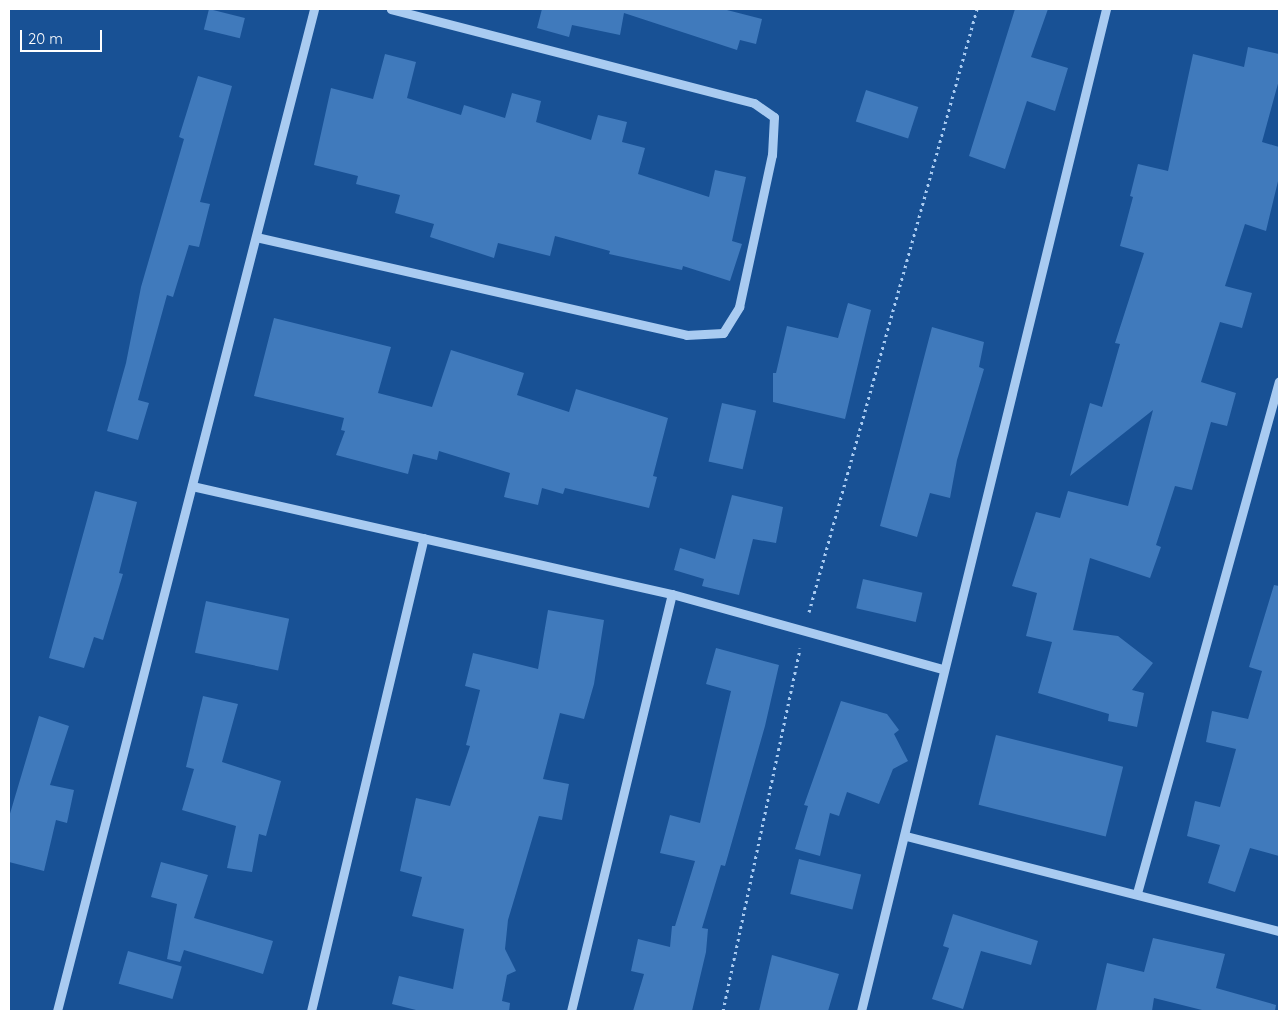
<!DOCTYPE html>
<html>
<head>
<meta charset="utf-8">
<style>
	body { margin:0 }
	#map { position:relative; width:1288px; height:1020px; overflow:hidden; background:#185195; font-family:Quicksand,sans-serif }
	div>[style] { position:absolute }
	.building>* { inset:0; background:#407abc; transform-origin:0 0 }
	.path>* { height:3px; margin-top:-1.5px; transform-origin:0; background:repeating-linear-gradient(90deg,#a9cbf1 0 2.5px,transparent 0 6.5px) }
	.minor>* { height:9px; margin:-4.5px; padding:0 4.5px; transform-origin:4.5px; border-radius:4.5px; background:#a9cbf1 }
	span { translate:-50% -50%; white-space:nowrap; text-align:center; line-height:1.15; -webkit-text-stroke:4px #185195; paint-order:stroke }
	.frame { position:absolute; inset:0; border:10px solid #fff; pointer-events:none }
	.scale { position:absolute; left:20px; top:30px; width:82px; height:22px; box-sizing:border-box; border:2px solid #fff; border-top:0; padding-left:6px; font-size:15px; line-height:18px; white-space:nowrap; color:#fff; -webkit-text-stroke:4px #185195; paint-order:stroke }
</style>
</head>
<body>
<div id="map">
	<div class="building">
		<i style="left:209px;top:9px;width:37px;height:21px;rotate:14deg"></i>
		<i style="clip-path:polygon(542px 9px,723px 9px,762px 19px,756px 44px,740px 40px,737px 50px,624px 13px,620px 35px,572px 25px,569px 37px,537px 28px)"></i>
		<i style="clip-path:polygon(1015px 9px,1048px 9px,1031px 57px,1068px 68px,1055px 111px,1027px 101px,1005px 169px,969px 156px)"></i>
		<i style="clip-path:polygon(1248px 47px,1279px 54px,1279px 80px,1262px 142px,1279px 147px,1279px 177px,1266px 231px,1245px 224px,1225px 286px,1252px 293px,1242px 328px,1220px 322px,1201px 382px,1236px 393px,1227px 426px,1211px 422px,1192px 490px,1175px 486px,1156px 545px,1161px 547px,1150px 578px,1090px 558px,1073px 630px,1118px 636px,1153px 663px,1132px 690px,1144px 693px,1137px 727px,1108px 721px,1109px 714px,1038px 693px,1052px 642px,1026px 636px,1037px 593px,1012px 586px,1036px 512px,1060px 518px,1068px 491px,1128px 506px,1153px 410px,1070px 476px,1090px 403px,1102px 407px,1120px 344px,1115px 343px,1144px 253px,1120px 246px,1133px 197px,1130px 196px,1138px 164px,1168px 171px,1193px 54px,1244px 67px)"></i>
		<i style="clip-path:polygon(385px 54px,416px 62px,407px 98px,461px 115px,464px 105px,505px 118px,512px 93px,541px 101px,536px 122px,591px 140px,598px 115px,627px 122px,622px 142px,645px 148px,638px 174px,709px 197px,715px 170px,746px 177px,732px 241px,742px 244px,730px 281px,683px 266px,682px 270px,609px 254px,610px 251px,555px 236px,550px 256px,498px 243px,494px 258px,430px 237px,434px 224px,395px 213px,400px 195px,356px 184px,358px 176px,314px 165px,331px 88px,373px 99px)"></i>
		<i style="clip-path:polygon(198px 76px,232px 86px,200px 202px,210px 204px,199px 247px,189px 245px,173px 297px,167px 295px,151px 353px,138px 400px,149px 403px,138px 440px,107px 431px,126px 363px,141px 287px,184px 139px,179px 137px)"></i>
		<i style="left:866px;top:90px;width:55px;height:33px;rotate:18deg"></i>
		<i style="clip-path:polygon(848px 303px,871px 310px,845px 419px,773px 402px,773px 373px,776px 373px,787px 326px,838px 338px)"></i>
		<i style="clip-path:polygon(274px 318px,391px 347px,378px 393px,432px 407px,451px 350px,524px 373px,517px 395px,569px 412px,576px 389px,668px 418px,653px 476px,657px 477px,649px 508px,565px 488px,563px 494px,542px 488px,538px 505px,504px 497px,510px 473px,439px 451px,437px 460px,413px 454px,408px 474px,336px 455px,345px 431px,341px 430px,344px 418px,254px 396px)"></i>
		<i style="clip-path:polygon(932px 327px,984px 342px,979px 367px,984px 369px,957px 460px,950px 498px,930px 493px,917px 537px,880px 526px)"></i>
		<i style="left:722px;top:403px;width:35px;height:60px;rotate:13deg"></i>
		<i style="clip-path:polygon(95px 491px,137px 502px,119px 573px,123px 574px,103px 640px,94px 637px,84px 668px,49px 658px)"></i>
		<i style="clip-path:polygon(732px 495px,783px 507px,776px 543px,753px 539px,739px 595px,702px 586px,704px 579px,674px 570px,680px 548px,715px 559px)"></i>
		<i style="left:863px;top:579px;width:61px;height:30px;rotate:13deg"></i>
		<i style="clip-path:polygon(1274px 585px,1279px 586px,1279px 856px,1250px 848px,1235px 892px,1208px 883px,1220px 845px,1187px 836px,1195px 801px,1220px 807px,1236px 749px,1206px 742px,1212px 711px,1248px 719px,1262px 671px,1249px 667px)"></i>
		<i style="left:206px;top:601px;width:85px;height:53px;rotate:12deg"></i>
		<i style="clip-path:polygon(548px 610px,604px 620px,594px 684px,584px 719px,560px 713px,543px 779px,569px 784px,562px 820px,539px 816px,508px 920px,505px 949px,516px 971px,507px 975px,502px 1001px,510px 1003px,509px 1011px,420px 1011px,392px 1004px,399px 976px,453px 989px,464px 929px,412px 916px,422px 877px,400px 871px,416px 798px,450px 806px,470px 746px,466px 745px,480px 690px,465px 686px,473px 653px,538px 669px)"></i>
		<i style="clip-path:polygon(716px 648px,779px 665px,765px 726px,725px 866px,721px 865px,702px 928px,708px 929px,706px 952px,692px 1011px,633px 1011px,644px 974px,631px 971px,638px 939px,670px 947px,672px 926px,675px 926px,695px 861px,660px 853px,670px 815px,700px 823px,731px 691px,706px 684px)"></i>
		<i style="clip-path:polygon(203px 696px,238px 704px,222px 762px,281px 781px,266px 836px,259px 834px,252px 872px,227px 868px,236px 826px,182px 810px,194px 769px,186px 767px)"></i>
		<i style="clip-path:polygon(841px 701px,887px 714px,899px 730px,894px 734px,908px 761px,893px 769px,879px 804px,847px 792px,839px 816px,830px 813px,820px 856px,795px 849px,808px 806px,804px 805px)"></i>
		<i style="clip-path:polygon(39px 716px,69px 726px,50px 785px,74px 790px,67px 823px,56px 820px,44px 871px,9px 862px,9px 817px)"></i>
		<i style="left:996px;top:735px;width:131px;height:72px;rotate:14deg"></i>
		<i style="left:799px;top:859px;width:64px;height:36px;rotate:14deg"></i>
		<i style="clip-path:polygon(161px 862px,208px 875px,194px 918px,273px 941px,263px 974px,184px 950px,180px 962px,167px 959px,177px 904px,151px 897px)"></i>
		<i style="clip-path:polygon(953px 914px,1038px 941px,1031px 965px,981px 951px,963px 1009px,932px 999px,949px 948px,943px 946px)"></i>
		<i style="clip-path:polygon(1153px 938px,1225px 954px,1216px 988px,1276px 1005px,1275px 1011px,1206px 1011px,1154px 998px,1152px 1011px,1096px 1011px,1107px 963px,1144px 972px)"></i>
		<i style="left:128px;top:951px;width:56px;height:34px;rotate:16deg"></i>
		<i style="clip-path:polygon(772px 955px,839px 974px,828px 1011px,759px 1011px)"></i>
	</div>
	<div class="path">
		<i style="left:809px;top:612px;width:626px;rotate:-74.43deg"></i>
		<i style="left:723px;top:1011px;width:371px;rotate:-78deg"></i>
	</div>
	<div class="minor">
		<i style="left:256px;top:237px;width:441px;rotate:12.8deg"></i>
		<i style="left:686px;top:335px;width:37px;rotate:-3deg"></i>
		<i style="left:723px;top:333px;width:31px;rotate:-58deg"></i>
		<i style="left:739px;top:307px;width:156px;rotate:-77.8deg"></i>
		<i style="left:772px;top:155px;width:38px;rotate:-87deg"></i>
		<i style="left:774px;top:117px;width:24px;rotate:-145deg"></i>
		<i style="left:754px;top:103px;width:375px;rotate:-165.5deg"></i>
		<i style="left:192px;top:486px;width:492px;rotate:12.7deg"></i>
		<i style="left:672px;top:594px;width:280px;rotate:15.5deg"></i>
		<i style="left:906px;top:836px;width:385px;rotate:14.3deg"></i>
		<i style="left:1137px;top:893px;width:531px;rotate:-74.5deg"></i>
		<i style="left:57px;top:1011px;width:1034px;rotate:-75.61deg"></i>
		<i style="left:311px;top:1011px;width:486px;rotate:-76.6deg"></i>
		<i style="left:571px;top:1011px;width:429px;rotate:-76.4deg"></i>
		<i style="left:861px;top:1011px;width:1032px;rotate:-76.26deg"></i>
	</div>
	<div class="frame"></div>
	<div class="scale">20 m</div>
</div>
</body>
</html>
